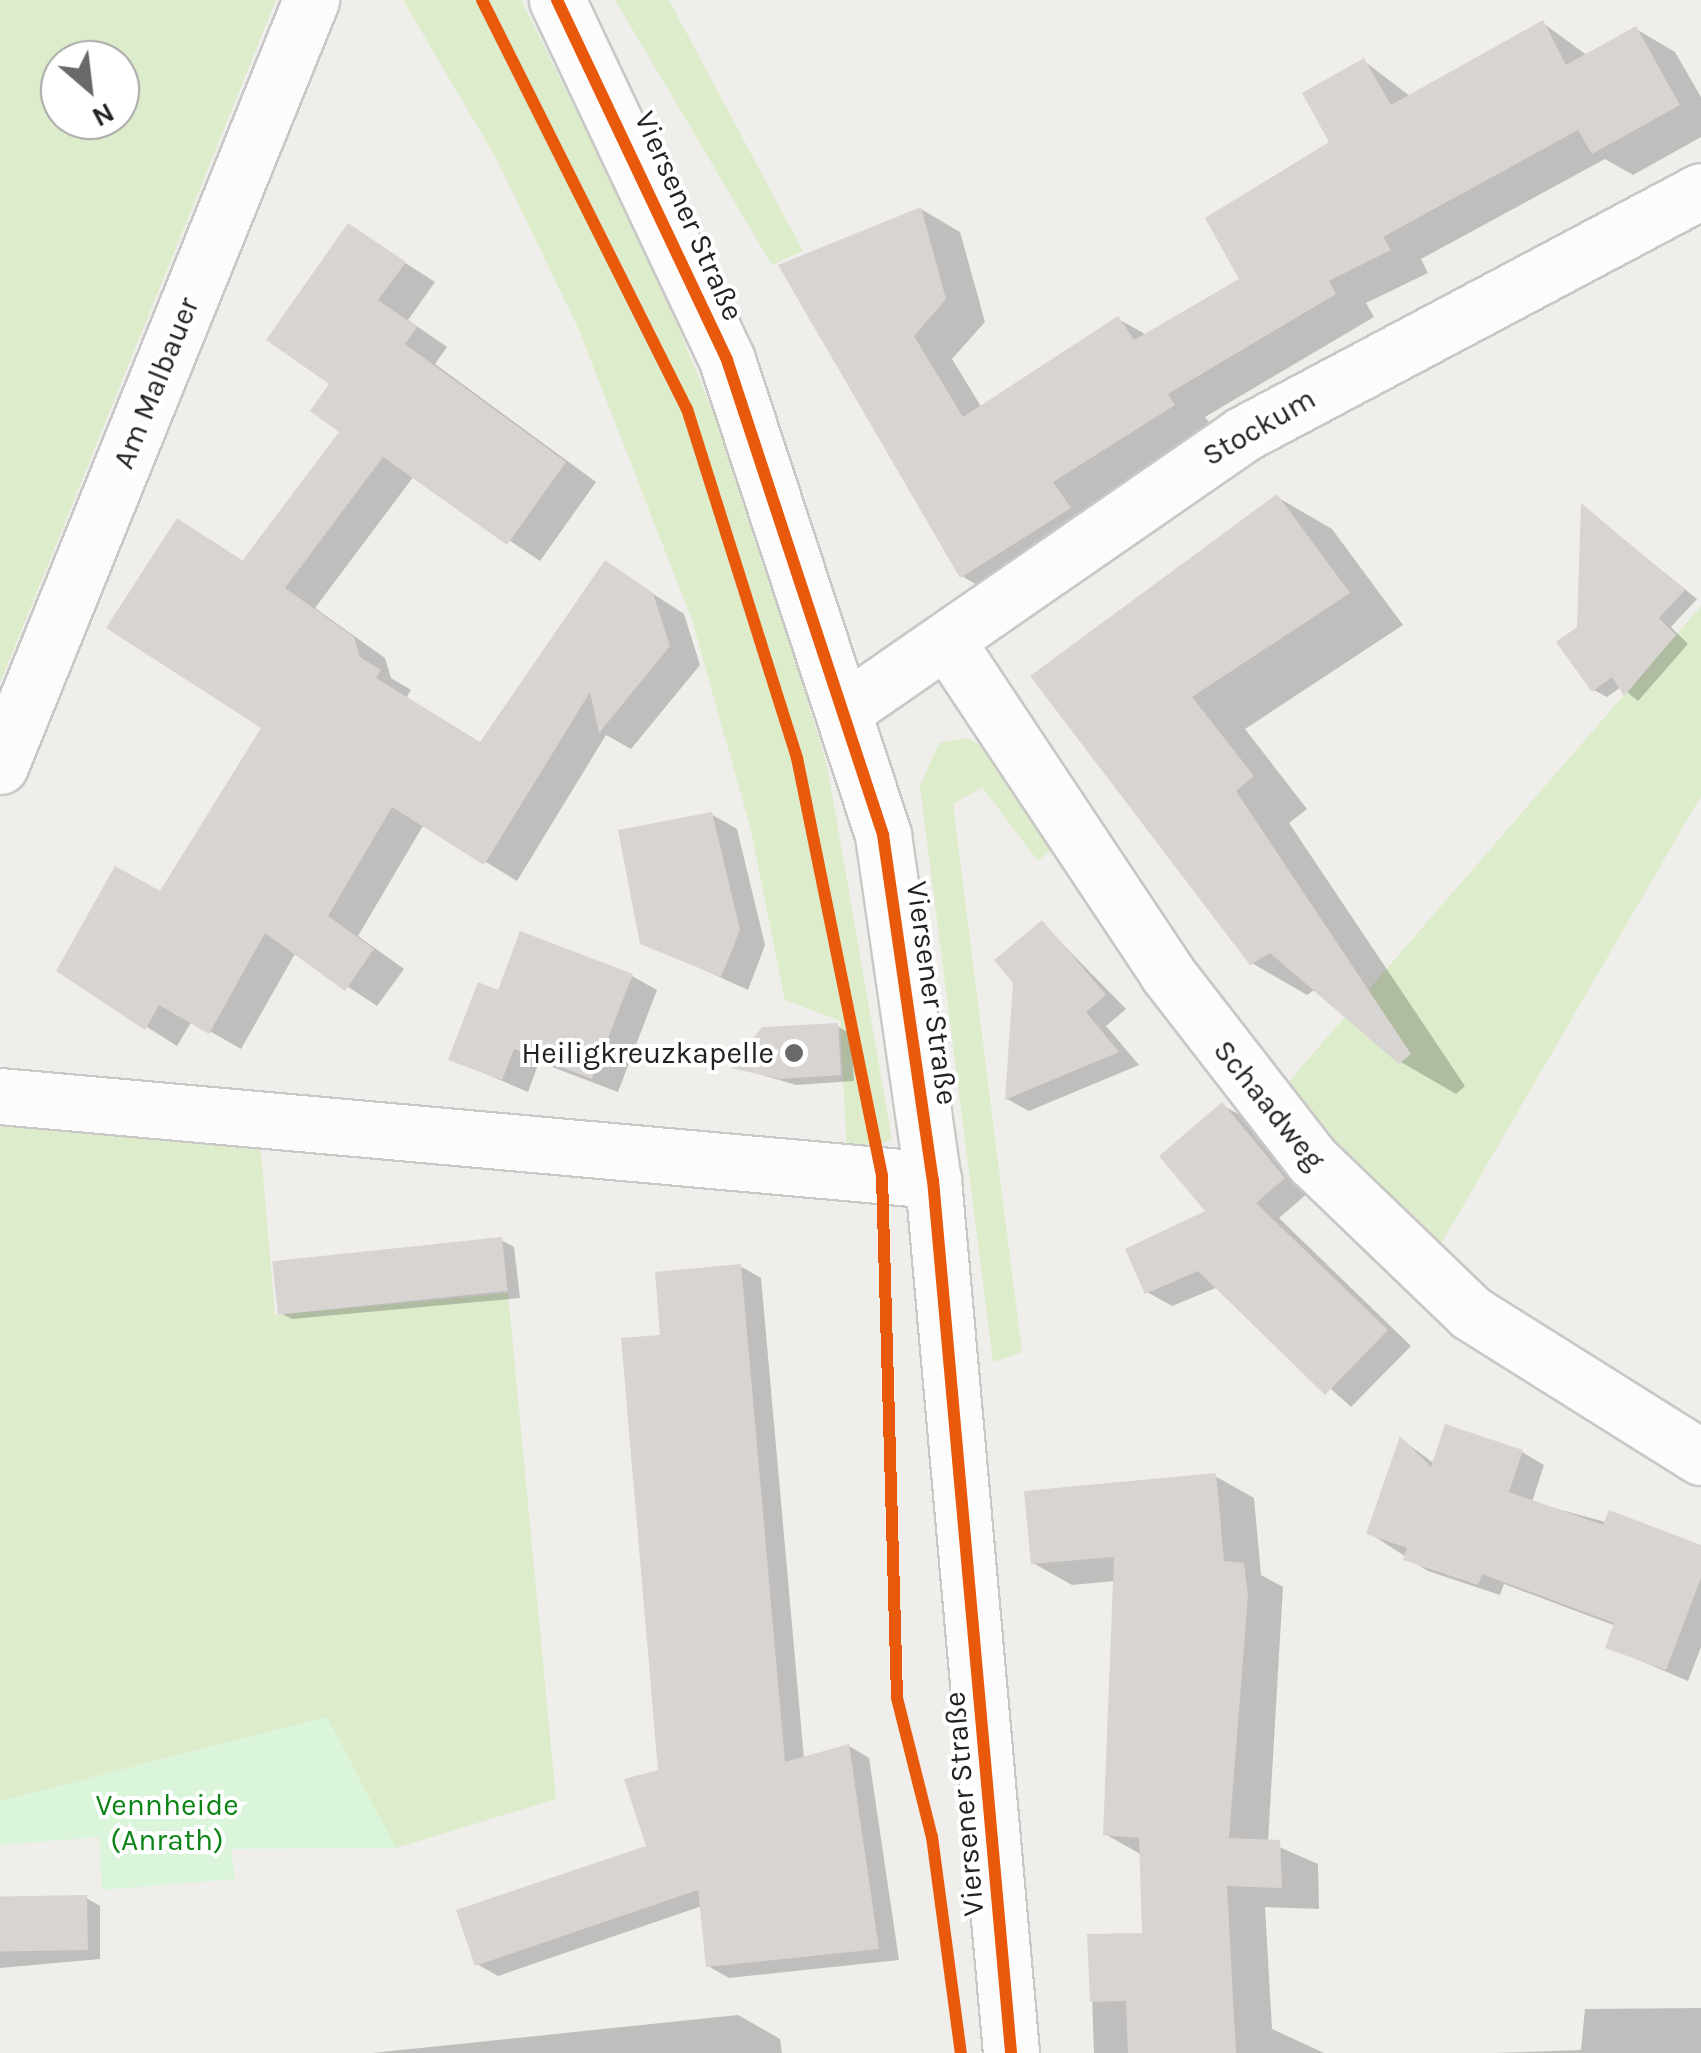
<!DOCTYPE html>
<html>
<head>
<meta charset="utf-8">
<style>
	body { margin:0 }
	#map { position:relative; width:1701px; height:2053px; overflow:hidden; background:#f0eeeb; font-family:Karla,sans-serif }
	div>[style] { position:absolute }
	.grass>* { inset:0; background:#ddeccb }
	.park>* { inset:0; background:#daf5da }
	.shadow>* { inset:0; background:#0003 }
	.building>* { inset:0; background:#d7d4d2; transform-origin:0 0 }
	.roads { filter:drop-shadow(2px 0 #c9c8c7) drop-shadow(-2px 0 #c9c8c7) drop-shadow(0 2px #c9c8c7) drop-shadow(0 -2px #c9c8c7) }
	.minor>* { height:55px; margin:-27.5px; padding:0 27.5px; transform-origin:27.5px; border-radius:27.5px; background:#fdfcfc }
	.cycleway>* { height:12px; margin:-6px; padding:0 6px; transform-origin:6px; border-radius:6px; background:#e8590c }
	.dots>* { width:28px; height:28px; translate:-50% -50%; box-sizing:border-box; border:5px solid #fff; border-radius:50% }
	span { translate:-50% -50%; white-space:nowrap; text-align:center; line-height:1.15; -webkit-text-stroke:8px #fff; paint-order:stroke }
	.street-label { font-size:30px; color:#222 }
	.poi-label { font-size:30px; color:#222 }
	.right { translate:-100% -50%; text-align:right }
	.park-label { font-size:30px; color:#0c8416 }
	.north { position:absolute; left:40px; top:40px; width:100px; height:100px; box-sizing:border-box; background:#fff; border:2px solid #a7a7a7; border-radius:50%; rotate:152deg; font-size:28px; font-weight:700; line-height:40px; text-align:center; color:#222 }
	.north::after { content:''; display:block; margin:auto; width:35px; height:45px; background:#6a6968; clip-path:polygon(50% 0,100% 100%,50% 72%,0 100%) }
</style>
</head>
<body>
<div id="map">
	<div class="grass">
		<i style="clip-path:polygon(evenodd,0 0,276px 0,0 683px,0 0,60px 60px,120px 60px,120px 120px,60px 120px,60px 60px)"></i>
		<i style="clip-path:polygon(403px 0,521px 0,648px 254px,739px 475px,827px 765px,892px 1140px,847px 1155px,840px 1021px,785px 1000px,751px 830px,692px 620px,579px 330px,497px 160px)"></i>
		<i style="clip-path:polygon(615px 0,669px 0,803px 251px,772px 265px)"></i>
		<i style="clip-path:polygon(1701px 606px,1701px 796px,1434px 1256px,1285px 1086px)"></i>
		<i style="clip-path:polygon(965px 738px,989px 748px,1058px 844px,1038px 861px,982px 787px,953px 804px,1022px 1352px,993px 1362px,920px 786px,939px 743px)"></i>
		<i style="clip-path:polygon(0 1106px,260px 1139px,275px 1315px,508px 1293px,556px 1799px,396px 1848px,326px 1717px,0 1801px)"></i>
	</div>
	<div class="park">
		<i style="clip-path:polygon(327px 1717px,396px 1848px,231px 1849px,235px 1879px,102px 1890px,99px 1837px,0 1845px,0 1801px)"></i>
	</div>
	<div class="shadow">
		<i style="clip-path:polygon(1543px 23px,1588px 56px,1636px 29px,1675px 52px,1701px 97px,1701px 137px,1633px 175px,1605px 159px,1421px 259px,1428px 273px,1366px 303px,1374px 317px,1205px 417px,1213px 428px,1091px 505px,1108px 531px,1001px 599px,962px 576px,782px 267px,921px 209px,960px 232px,985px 322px,952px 359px,982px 408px,1118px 319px,1147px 335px,1242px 280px,1333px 143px,1364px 61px,1411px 97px)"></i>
		<i style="clip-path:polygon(348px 226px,435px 282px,408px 320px,447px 347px,435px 364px,596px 482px,540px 561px,414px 476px,315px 608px,385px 658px,391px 678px,411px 690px,406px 698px,481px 744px,606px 563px,684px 614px,700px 665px,631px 749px,606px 735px,517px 881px,424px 824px,358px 936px,404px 969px,377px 1006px,296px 952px,241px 1049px,192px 1021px,177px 1046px,59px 971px,161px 894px,264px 727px,209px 539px,244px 562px,343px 431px,332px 383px)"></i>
		<i style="clip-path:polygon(1277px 497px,1332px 529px,1403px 625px,1245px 729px,1307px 809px,1289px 823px,1465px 1086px,1456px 1094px,1401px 1062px,1316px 989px,1307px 995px,1252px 963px,1034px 677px)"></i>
		<i style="clip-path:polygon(1583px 507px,1697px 599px,1671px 627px,1688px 644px,1638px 701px,1621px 687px,1607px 697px,1594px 690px,1579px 629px)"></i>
		<i style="clip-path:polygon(711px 814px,737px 829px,765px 945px,748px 990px,643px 942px)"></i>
		<i style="clip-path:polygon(1042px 923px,1126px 1009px,1106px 1026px,1139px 1065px,1029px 1111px,1007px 1099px)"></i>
		<i style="clip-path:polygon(632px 976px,657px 990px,618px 1092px,539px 1062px,528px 1092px,451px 1059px,499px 993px)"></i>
		<i style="clip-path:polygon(837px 1026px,851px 1034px,854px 1081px,796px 1085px,735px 1067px)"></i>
		<i style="clip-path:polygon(1222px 1105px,1247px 1119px,1308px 1193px,1279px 1218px,1411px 1346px,1351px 1407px,1218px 1287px,1172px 1306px,1147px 1292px,1209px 1212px)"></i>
		<i style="clip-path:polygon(501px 1240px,514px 1247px,520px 1298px,292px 1319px,279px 1312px)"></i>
		<i style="clip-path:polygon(740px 1266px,761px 1278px,804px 1759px,849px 1746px,869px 1758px,899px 1960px,729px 1978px,708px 1966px,702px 1906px,498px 1976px,477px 1964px,649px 1847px,661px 1772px,663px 1337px)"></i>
		<i style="clip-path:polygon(1401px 1439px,1435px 1464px,1522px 1452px,1544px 1465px,1532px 1502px,1701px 1548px,1701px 1647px,1688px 1681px,1608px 1647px,1616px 1626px,1504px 1584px,1500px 1595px,1428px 1571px,1369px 1533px)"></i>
		<i style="clip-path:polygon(1215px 1476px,1254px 1498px,1261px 1575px,1283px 1587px,1268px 1842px,1318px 1864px,1319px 1909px,1265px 1907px,1272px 2029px,1324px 2053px,1094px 2053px,1090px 1936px,1144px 1935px,1142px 1855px,1105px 1834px,1115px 1581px,1072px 1585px,1033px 1563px)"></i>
		<i style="clip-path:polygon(86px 1898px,100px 1906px,100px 1959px,0 1968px,0 1907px)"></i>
		<i style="clip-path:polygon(1701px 2008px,1701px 2053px,1493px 2053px,1581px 2050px,1585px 2009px)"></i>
		<i style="clip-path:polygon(738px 2015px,780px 2039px,782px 2053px,372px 2053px)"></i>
	</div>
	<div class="building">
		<i style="clip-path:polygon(1543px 20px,1566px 65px,1636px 26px,1680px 105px,1592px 154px,1578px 130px,1383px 237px,1391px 250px,1329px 281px,1336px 294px,1168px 394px,1175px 405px,1053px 482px,1071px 508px,960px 578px,778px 265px,921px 207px,946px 299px,914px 336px,963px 417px,1118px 316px,1134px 340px,1239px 279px,1205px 218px,1329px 142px,1302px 93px,1364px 58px,1391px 105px)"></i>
		<i style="clip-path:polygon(348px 223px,406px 262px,378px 300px,417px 327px,405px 344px,566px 462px,507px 545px,383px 457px,285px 588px,354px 637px,360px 657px,381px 670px,376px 678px,480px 742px,605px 560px,653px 593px,670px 646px,599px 733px,590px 692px,484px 865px,392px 807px,328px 916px,374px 949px,345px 991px,265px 933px,209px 1034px,159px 1005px,145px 1030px,56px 971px,115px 866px,160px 891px,261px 728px,106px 628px,177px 518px,242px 561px,339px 432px,310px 411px,329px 384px,266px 340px)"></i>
		<i style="clip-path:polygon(1277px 494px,1350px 593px,1192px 697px,1254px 776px,1236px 791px,1411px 1054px,1399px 1064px,1270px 953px,1250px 965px,1030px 676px)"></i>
		<i style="clip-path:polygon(1581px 503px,1685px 590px,1659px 618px,1676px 635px,1624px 696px,1612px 677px,1592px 692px,1556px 642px,1577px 627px)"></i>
		<i style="clip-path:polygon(712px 812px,740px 930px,721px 977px,640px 944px,618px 830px)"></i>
		<i style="clip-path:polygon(1042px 920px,1106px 995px,1086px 1012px,1119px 1052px,1005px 1100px,1013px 983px,994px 960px)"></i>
		<i style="clip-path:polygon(520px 931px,633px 974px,592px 1079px,514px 1049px,502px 1080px,448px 1060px,478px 982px,498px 990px)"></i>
		<i style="clip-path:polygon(838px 1023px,841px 1075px,780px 1079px,731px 1068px,762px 1027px)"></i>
		<i style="clip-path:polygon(1222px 1102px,1285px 1178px,1256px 1203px,1388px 1330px,1325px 1395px,1198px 1271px,1145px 1294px,1125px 1249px,1205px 1211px,1159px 1156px)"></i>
		<i style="left:502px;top:1237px;width:54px;height:231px;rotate:84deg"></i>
		<i style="clip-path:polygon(741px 1264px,785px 1762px,849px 1744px,879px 1949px,706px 1967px,698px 1890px,475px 1966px,456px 1910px,646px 1846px,624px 1779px,658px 1770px,621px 1338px,660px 1335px,655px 1272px)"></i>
		<i style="clip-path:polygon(1445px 1424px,1523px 1450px,1509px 1492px,1603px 1525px,1609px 1510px,1701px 1545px,1701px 1578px,1666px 1670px,1605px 1648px,1614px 1623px,1482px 1574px,1478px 1585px,1403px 1560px,1407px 1548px,1366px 1534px,1400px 1436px,1431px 1467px)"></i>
		<i style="clip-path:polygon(1216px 1473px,1224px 1561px,1244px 1563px,1248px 1596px,1229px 1838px,1280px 1840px,1282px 1888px,1227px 1886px,1236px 2053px,1128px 2053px,1126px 2001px,1090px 2002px,1087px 1934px,1142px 1933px,1139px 1838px,1103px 1835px,1114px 1557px,1031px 1564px,1024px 1491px)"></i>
		<i style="left:87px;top:1895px;width:55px;height:88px;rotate:89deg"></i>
	</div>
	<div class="roads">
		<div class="minor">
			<i style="left:557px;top:0;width:398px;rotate:64.7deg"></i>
			<i style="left:727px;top:360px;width:500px;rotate:71.8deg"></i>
			<i style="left:883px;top:835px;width:349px;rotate:81.8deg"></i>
			<i style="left:933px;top:1180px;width:876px;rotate:84.89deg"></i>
			<i style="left:948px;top:643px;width:396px;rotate:56.4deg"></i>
			<i style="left:1167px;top:973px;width:238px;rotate:52.2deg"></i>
			<i style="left:1313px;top:1161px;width:219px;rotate:43.9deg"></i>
			<i style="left:1471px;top:1313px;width:271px;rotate:32.1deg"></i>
			<i style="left:846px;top:709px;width:483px;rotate:-34.7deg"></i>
			<i style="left:1243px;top:434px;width:518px;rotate:-27.95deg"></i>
			<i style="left:0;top:766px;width:827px;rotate:-67.9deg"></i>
			<i style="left:0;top:1096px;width:937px;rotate:5.14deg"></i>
		</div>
	</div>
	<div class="cycleway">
		<i style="left:482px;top:0;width:457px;rotate:63.4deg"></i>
		<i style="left:687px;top:409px;width:366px;rotate:72.5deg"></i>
		<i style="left:797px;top:758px;width:427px;rotate:78.5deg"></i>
		<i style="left:882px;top:1176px;width:522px;rotate:88.35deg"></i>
		<i style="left:897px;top:1698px;width:143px;rotate:75.9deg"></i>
		<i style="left:932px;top:1837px;width:218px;rotate:82.4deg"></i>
		<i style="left:557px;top:0;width:398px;rotate:64.7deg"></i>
		<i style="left:727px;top:360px;width:500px;rotate:71.8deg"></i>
		<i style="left:883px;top:835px;width:349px;rotate:81.8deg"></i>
		<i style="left:933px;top:1180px;width:876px;rotate:84.89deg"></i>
	</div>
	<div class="dots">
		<i style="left:794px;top:1053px;background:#6a6968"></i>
	</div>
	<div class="street-label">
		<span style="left:689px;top:216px;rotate:66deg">Viersener Straße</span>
		<span style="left:156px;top:383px;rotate:-68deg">Am Malbauer</span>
		<span style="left:1259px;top:427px;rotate:-30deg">Stockum</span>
		<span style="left:932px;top:993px;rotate:82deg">Viersener Straße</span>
		<span style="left:1269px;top:1105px;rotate:51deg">Schaadweg</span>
		<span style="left:964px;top:1804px;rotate:-95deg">Viersener Straße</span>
	</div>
	<div class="poi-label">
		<span class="right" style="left:774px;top:1053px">Heiligkreuzkapelle</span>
	</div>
	<div class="park-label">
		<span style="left:167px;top:1822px">Vennheide<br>(Anrath)</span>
	</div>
	<div class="north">N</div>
</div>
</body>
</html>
